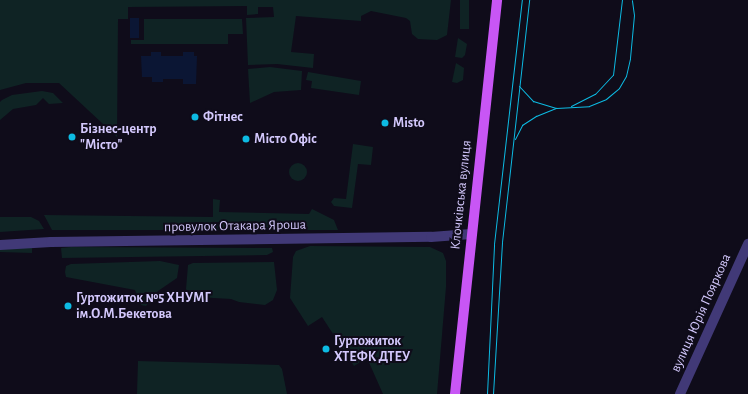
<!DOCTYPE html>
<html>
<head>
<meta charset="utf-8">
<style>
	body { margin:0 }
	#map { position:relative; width:748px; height:394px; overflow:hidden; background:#0f0c1a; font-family:"Alegreya Sans",sans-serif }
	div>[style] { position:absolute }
	.green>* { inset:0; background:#0f2324; transform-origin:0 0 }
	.round { border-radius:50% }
	.water>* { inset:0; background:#0b1634; transform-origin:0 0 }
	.minor>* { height:10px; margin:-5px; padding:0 5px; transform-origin:5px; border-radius:5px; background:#413977 }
	.major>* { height:10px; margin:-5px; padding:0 5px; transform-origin:5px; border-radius:5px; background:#c856f5 }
	.tram>* { height:1px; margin:-0.5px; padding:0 0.5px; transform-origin:0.5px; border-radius:0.5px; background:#0dbbe3 }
	.dots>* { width:11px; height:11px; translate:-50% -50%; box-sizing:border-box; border:2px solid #0f0c1a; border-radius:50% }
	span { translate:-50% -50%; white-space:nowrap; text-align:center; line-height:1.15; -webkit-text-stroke:4px #0f0c1a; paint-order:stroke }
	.poi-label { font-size:14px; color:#d3c8fc; font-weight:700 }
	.left { translate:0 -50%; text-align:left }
	.street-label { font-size:14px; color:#d3c8fc }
</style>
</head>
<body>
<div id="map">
	<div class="green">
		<i style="clip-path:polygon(0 0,451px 0,447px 35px,437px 40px,418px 39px,412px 34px,410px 21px,406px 18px,371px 11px,361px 16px,361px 21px,296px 16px,291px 52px,314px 54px,313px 68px,277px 64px,248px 65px,246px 18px,274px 17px,273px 7px,258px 7px,258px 14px,247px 15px,247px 6px,128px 7px,128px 19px,118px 19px,117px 137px,59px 83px,26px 83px,0 90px)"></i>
		<i style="left:460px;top:0;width:9px;height:29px"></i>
		<i style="clip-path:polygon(144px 19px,242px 19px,243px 34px,228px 34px,228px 44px,131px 44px,131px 40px,144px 40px)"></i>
		<i style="clip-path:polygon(458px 38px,467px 44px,465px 55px,462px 58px,455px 57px)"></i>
		<i style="clip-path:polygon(456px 63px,464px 68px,463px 80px,457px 83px,452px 82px)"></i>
		<i style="clip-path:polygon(270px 67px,302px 71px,301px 90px,274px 92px,250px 103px,248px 69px)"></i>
		<i style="clip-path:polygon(308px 72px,361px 81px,359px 95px,311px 88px,312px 81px,306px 80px)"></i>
		<i style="clip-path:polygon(42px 91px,53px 93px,63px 103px,49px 104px,43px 98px,36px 105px,13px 109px,0 120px,0 102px,2px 100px,12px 95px)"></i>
		<i style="clip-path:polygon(353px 144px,373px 147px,371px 165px,358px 164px,352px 208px,334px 206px,331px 202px,334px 198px,346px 199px)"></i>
		<i class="round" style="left:289px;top:163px;width:18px;height:18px"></i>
		<i style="clip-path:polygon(213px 199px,220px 200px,219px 212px,309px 214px,312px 209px,334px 220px,338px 230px,52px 230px,44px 215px,213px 217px)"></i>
		<i style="clip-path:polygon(0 217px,31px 217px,39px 221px,44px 229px,0 232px)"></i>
		<i style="clip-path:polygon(310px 246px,430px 247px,443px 253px,446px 261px,446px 287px,437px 394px,383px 394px,367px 358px,354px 366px,322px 317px,308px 326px,290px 298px,293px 257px,296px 251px)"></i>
		<i style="clip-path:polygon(71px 247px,272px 248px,273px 252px,267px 255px,62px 258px,61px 248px)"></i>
		<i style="clip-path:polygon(0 248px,32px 248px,32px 253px,0 252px)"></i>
		<i style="clip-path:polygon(160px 261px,179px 265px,177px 278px,158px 291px,146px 306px,141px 305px,135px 290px,66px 277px,65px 272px,66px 266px,71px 264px)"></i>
		<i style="clip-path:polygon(274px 262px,277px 290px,273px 300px,265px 305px,239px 302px,231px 299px,197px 297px,189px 294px,186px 289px,188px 265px,193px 263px)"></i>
		<i style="clip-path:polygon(138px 361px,279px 365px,282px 369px,287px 394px,137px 394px)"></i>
	</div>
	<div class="water">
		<i style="left:130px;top:18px;width:9px;height:20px"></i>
		<i style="clip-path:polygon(151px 52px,161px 52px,161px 56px,183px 56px,183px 52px,194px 52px,194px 56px,197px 56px,196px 84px,183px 84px,183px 79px,163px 79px,163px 82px,152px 82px,152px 77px,142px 77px,141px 56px,151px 56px)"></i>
	</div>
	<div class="minor">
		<i style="left:0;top:245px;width:51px;rotate:-3.4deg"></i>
		<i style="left:51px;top:242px;width:380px;rotate:-0.8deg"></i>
		<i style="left:431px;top:237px;width:40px;rotate:-4.3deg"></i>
		<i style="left:680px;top:394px;width:165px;rotate:-65.6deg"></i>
	</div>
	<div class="major">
		<i style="left:455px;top:394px;width:396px;rotate:-83.9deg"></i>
	</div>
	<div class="tram">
		<i style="left:519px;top:86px;width:21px;rotate:47deg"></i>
		<i style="left:533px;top:101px;width:24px;rotate:17deg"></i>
		<i style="left:571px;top:106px;width:27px;rotate:-27deg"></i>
		<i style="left:595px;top:94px;width:26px;rotate:-47deg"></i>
		<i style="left:613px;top:75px;width:76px;rotate:-83.2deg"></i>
		<i style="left:515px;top:139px;width:16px;rotate:-63deg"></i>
		<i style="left:522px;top:125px;width:17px;rotate:-33deg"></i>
		<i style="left:536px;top:116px;width:22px;rotate:-22deg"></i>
		<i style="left:556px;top:108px;width:33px;rotate:-3deg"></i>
		<i style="left:589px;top:106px;width:18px;rotate:-22deg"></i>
		<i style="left:606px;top:99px;width:17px;rotate:-40deg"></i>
		<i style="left:619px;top:88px;width:14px;rotate:-60deg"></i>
		<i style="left:626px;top:76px;width:18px;rotate:-77deg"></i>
		<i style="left:630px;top:58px;width:43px;rotate:-84.7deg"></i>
		<i style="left:634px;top:15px;width:15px;rotate:-98deg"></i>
		<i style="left:487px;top:394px;width:150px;rotate:-87.3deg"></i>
		<i style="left:494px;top:244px;width:246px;rotate:-83.5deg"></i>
		<i style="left:493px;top:394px;width:152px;rotate:-86.6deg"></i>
		<i style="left:502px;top:242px;width:244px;rotate:-83.6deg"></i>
	</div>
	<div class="dots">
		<i style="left:195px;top:117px;background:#0dbbe3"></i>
		<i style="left:385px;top:123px;background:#0dbbe3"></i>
		<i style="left:72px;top:137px;background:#0dbbe3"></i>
		<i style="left:246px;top:139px;background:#0dbbe3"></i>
		<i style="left:68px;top:306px;background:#0dbbe3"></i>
		<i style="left:326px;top:349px;background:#0dbbe3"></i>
	</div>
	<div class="poi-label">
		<span class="left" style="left:203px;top:117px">Фітнес</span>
		<span class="left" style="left:393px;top:123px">Misto</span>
		<span class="left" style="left:80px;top:137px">Бізнес-центр<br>"Місто"</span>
		<span class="left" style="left:254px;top:139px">Місто Офіс</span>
		<span class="left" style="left:76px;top:306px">Гуртожиток №5 ХНУМГ<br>ім.О.М.Бекетова</span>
		<span class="left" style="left:334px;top:349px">Гуртожиток<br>ХТЕФК ДТЕУ</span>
	</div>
	<div class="street-label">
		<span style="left:461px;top:195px;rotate:-84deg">Клочківська вулиця</span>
		<span style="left:235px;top:226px;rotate:-1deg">провулок Отакара Яроша</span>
		<span style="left:701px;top:313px;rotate:-66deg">вулиця Юрія Пояркова</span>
	</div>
</div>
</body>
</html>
